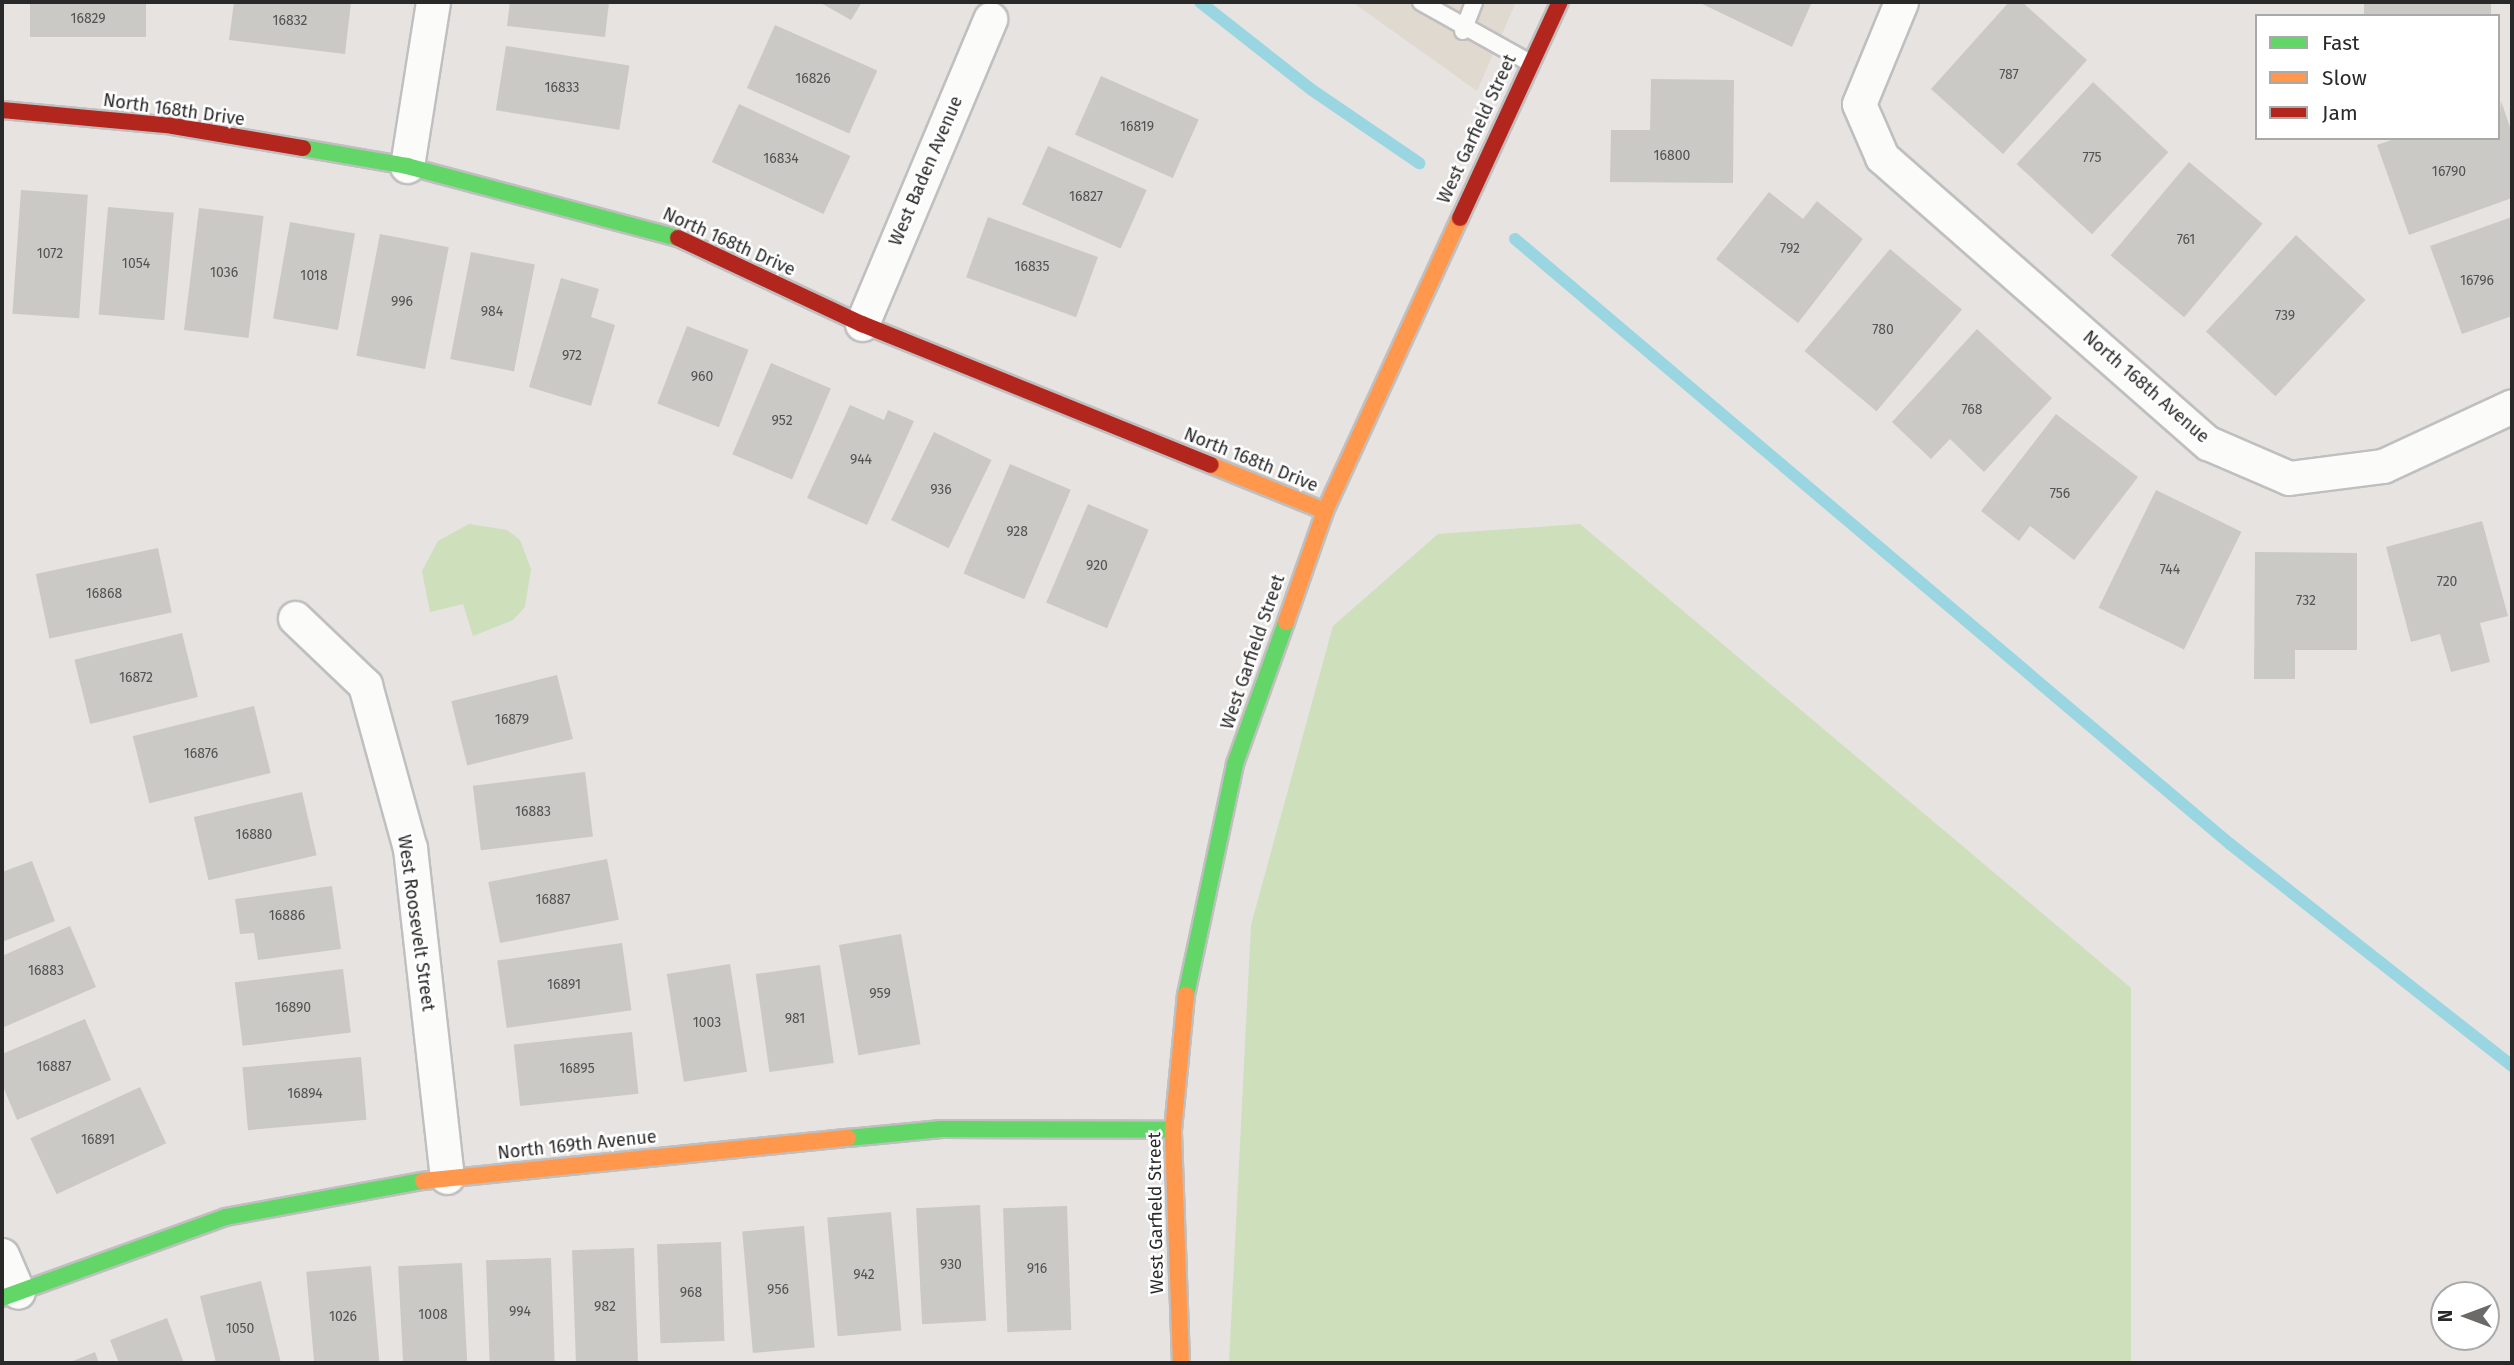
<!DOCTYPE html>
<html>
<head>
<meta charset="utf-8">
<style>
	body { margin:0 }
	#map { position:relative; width:2514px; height:1365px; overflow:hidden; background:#e6e3e0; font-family:"Fira Sans",sans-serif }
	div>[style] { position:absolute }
	.education>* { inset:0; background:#e0d9cf }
	.green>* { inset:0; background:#cddfbb }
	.stream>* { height:12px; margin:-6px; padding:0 6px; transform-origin:6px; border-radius:6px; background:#99d6e2 }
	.building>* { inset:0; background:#cbc9c6; transform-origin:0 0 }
	.roads { filter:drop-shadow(2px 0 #c0bfc0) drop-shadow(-2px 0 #c0bfc0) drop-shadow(0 2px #c0bfc0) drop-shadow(0 -2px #c0bfc0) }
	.lane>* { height:16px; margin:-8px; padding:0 8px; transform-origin:8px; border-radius:8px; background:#fbfbfa }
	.street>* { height:33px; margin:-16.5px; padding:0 16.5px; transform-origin:16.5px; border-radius:16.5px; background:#fbfbfa }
	.fast>* { height:16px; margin:-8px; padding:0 8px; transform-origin:8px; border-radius:8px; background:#63d668 }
	.slow>* { height:16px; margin:-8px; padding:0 8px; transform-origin:8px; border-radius:8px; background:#ff974d }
	.jam>* { height:16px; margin:-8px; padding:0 8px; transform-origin:8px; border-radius:8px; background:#b3261e }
	span { translate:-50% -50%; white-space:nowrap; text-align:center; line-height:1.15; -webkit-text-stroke:5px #fff; paint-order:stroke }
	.number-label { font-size:14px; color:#535352 }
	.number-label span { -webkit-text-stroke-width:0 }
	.street-label { font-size:18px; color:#292929 }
	.frame { position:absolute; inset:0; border:4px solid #292929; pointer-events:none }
	.legend { position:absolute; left:2255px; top:14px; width:245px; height:126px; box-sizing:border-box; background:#fff; border:2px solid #a9a9a9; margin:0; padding:9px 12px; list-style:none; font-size:21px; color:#292929 }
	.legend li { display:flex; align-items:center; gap:14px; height:35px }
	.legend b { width:35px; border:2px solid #a9a9a9 }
	.north { position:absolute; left:2430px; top:1281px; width:70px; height:70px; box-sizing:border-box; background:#fff; border:2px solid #a9a9a9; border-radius:50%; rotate:270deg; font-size:19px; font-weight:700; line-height:28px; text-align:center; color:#292929 }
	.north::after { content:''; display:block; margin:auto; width:24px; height:32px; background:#6b6a69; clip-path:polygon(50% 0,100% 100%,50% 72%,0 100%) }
</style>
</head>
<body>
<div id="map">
	<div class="education">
		<i style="clip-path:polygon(1352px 2px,1516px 2px,1477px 91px)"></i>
	</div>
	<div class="green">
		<i style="clip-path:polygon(469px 524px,507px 530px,520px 540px,531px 569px,525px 607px,513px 620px,473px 636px,463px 604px,430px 612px,422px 571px,438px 541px)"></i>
		<i style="clip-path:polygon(1580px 524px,2131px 988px,2131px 1363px,1229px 1363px,1251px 925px,1333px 626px,1438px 534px)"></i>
	</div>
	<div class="stream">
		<i style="left:1200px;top:2px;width:142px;rotate:38.2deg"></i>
		<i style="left:1312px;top:90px;width:130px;rotate:34.3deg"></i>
		<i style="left:1515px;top:239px;width:937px;rotate:40.24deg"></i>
		<i style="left:2230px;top:844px;width:359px;rotate:38.2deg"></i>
	</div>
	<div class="building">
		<i style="left:30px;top:2px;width:116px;height:35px"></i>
		<i style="clip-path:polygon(234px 2px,351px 2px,345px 54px,229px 40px)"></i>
		<i style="clip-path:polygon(510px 2px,609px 2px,605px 37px,507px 26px)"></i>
		<i style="clip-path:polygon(819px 2px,862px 2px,851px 20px)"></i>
		<i style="clip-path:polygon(1698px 2px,1812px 2px,1792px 47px)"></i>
		<i style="clip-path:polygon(2009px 2px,2022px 2px,2087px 60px,2003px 154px,1931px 89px)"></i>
		<i style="left:2364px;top:2px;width:127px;height:14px"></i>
		<i style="left:775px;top:25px;width:112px;height:69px;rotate:24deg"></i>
		<i style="left:506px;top:46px;width:125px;height:65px;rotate:9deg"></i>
		<i style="left:1101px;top:76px;width:107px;height:64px;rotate:24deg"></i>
		<i style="clip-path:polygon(1651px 79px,1734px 80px,1733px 183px,1610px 182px,1611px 130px,1650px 130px)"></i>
		<i style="left:2093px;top:82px;width:103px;height:112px;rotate:43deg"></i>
		<i style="clip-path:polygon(2501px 101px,2512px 133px,2512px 198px,2409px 235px,2377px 145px,2397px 138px,2498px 138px)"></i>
		<i style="left:739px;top:104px;width:123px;height:64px;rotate:25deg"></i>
		<i style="left:1048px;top:146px;width:108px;height:64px;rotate:24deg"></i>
		<i style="left:2189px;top:162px;width:96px;height:122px;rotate:40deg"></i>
		<i style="left:21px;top:190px;width:67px;height:124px;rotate:4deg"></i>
		<i style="clip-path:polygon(1769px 192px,1803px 219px,1817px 201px,1863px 239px,1798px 323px,1716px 259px)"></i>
		<i style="left:108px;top:207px;width:66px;height:108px;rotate:5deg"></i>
		<i style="left:199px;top:208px;width:65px;height:123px;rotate:7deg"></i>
		<i style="left:988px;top:217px;width:117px;height:64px;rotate:20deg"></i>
		<i style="clip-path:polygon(2512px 217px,2512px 316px,2462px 334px,2430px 246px)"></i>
		<i style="left:290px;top:222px;width:66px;height:98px;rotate:10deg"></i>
		<i style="left:380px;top:234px;width:70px;height:124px;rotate:11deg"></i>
		<i style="left:2296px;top:235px;width:95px;height:132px;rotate:43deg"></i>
		<i style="left:1890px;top:249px;width:94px;height:133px;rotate:40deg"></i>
		<i style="left:471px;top:252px;width:65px;height:109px;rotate:11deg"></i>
		<i style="clip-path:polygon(561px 278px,599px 289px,591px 317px,615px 325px,591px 406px,529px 387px)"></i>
		<i style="left:687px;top:326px;width:66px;height:83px;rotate:21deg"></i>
		<i style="clip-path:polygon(1977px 329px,2052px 398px,1984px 472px,1950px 439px,1931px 459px,1892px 422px)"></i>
		<i style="left:771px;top:363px;width:65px;height:99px;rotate:23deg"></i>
		<i style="clip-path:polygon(850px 405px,884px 420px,888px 410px,914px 421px,867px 525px,807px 498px)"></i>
		<i style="clip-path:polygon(2056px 414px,2138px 477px,2074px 560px,2030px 526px,2019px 541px,1981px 511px)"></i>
		<i style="left:934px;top:432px;width:64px;height:98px;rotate:26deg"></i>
		<i style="left:1010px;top:464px;width:66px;height:119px;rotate:23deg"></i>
		<i style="left:2156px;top:490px;width:95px;height:131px;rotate:26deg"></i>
		<i style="left:1088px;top:504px;width:66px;height:107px;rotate:23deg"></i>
		<i style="clip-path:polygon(2482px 521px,2508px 616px,2480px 623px,2490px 662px,2451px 672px,2440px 634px,2411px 642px,2386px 547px)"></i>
		<i style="left:158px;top:548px;width:66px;height:125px;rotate:78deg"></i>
		<i style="clip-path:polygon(2255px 552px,2357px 553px,2357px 650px,2295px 650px,2295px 679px,2254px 679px)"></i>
		<i style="left:182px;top:633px;width:66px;height:111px;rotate:76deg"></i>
		<i style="left:557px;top:675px;width:66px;height:109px;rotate:76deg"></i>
		<i style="left:254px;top:706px;width:69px;height:125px;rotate:76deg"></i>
		<i style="left:585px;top:772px;width:65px;height:113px;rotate:83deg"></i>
		<i style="left:302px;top:792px;width:65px;height:111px;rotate:77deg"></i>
		<i style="left:607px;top:859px;width:62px;height:121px;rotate:79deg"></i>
		<i style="clip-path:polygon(32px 861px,55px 921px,2px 942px,2px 872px)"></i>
		<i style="clip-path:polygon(332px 886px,341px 949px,258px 960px,254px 933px,240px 934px,235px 899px)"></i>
		<i style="clip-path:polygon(70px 926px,96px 987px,2px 1028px,2px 956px)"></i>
		<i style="left:901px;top:934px;width:112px;height:63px;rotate:80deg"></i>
		<i style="left:622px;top:943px;width:68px;height:126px;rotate:82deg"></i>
		<i style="left:730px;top:964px;width:109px;height:64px;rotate:81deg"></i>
		<i style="left:820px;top:965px;width:99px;height:65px;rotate:82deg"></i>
		<i style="left:343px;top:969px;width:64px;height:109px;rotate:83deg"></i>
		<i style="clip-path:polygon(85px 1019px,111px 1080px,17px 1120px,2px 1084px,2px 1054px)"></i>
		<i style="left:632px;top:1032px;width:62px;height:119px;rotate:84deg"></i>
		<i style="left:361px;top:1057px;width:63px;height:119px;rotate:85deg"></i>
		<i style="left:140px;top:1087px;width:62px;height:121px;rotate:65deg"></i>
		<i style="left:980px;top:1205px;width:116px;height:64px;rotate:87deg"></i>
		<i style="left:1067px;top:1206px;width:124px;height:64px;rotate:88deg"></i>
		<i style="left:891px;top:1212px;width:119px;height:64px;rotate:85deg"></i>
		<i style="left:804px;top:1226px;width:122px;height:62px;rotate:85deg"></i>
		<i style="left:721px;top:1242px;width:99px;height:64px;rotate:88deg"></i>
		<i style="left:634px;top:1248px;width:115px;height:62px;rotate:88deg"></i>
		<i style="left:551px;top:1258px;width:105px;height:65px;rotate:88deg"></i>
		<i style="left:462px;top:1263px;width:100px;height:64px;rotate:87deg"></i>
		<i style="left:371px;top:1266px;width:97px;height:65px;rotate:85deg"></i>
		<i style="clip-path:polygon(261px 1281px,281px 1363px,216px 1363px,200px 1296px)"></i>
		<i style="clip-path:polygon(167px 1318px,184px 1363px,119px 1363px,110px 1340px)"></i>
		<i style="clip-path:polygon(95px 1352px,99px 1363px,68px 1363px)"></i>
	</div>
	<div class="roads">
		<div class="lane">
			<i style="left:1421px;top:2px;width:125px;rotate:29.2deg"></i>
			<i style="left:1463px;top:31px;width:31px;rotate:-69deg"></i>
		</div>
		<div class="street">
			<i style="left:1901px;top:2px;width:110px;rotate:112.4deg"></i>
			<i style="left:1859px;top:104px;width:58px;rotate:66.5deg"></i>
			<i style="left:1882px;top:157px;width:434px;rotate:41.3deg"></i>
			<i style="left:2208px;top:443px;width:88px;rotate:23.4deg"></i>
			<i style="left:2289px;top:478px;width:95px;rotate:-7.3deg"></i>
			<i style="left:2383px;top:466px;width:142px;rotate:-24.9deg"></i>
			<i style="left:407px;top:166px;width:166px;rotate:-81deg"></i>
			<i style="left:862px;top:324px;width:331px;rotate:-67.2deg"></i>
			<i style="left:295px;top:618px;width:97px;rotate:43.7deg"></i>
			<i style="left:365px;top:685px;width:169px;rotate:74.6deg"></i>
			<i style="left:410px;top:848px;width:331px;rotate:83.6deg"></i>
			<i style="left:2px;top:1255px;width:40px;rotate:66.6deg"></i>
		</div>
		<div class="fast">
			<i style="left:303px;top:148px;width:106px;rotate:9.8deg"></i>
			<i style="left:407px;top:166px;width:280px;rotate:14.9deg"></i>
			<i style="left:1186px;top:995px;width:236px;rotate:-78deg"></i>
			<i style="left:1235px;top:764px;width:151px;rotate:-70.2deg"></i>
			<i style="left:848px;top:1138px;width:94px;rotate:-5.5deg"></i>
			<i style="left:942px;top:1129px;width:231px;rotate:0.2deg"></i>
			<i style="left:2px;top:1298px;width:238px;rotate:-19.9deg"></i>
			<i style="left:226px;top:1217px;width:200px;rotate:-10.4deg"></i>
		</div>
		<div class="slow">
			<i style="left:1211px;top:465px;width:123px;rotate:22deg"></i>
			<i style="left:1286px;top:622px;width:118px;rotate:-70.6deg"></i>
			<i style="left:1325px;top:511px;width:323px;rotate:-65.3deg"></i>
			<i style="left:423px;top:1181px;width:427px;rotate:-5.8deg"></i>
			<i style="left:1181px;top:1363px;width:233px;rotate:-92deg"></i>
			<i style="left:1173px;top:1130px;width:136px;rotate:-84.5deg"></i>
		</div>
		<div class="jam">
			<i style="left:2px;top:110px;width:172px;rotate:5.3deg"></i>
			<i style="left:173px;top:126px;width:132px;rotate:9.6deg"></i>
			<i style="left:1460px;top:218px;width:238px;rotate:-65.2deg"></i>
			<i style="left:678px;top:238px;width:203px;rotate:25.1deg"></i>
			<i style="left:862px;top:324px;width:376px;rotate:22deg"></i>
		</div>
	</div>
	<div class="number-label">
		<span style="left:88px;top:19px">16829</span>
		<span style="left:290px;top:21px">16832</span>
		<span style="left:2009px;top:75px">787</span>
		<span style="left:813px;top:79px">16826</span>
		<span style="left:562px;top:88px">16833</span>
		<span style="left:1137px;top:127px">16819</span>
		<span style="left:1672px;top:156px">16800</span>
		<span style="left:2092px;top:158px">775</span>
		<span style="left:781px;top:159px">16834</span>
		<span style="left:2449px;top:172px">16790</span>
		<span style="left:1086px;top:197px">16827</span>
		<span style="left:2186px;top:240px">761</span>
		<span style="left:1790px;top:249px">792</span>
		<span style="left:50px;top:254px">1072</span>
		<span style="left:136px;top:264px">1054</span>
		<span style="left:1032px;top:267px">16835</span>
		<span style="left:224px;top:273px">1036</span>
		<span style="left:314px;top:276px">1018</span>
		<span style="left:2477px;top:281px">16796</span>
		<span style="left:402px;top:302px">996</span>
		<span style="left:492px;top:312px">984</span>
		<span style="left:2285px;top:316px">739</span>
		<span style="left:1883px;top:330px">780</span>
		<span style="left:572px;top:356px">972</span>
		<span style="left:702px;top:377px">960</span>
		<span style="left:1972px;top:410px">768</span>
		<span style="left:782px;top:421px">952</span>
		<span style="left:861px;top:460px">944</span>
		<span style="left:941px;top:490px">936</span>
		<span style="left:2060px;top:494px">756</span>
		<span style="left:1017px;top:532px">928</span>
		<span style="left:1097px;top:566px">920</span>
		<span style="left:2170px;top:570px">744</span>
		<span style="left:2447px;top:582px">720</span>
		<span style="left:104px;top:594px">16868</span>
		<span style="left:2306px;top:601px">732</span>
		<span style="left:136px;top:678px">16872</span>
		<span style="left:512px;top:720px">16879</span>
		<span style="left:201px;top:754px">16876</span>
		<span style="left:533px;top:812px">16883</span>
		<span style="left:254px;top:835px">16880</span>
		<span style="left:553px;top:900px">16887</span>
		<span style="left:287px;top:916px">16886</span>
		<span style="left:46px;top:971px">16883</span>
		<span style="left:564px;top:985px">16891</span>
		<span style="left:880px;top:994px">959</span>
		<span style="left:293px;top:1008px">16890</span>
		<span style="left:795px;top:1019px">981</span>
		<span style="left:707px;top:1023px">1003</span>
		<span style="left:54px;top:1067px">16887</span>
		<span style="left:577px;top:1069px">16895</span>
		<span style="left:305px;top:1094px">16894</span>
		<span style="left:98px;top:1140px">16891</span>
		<span style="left:951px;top:1265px">930</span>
		<span style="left:1037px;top:1269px">916</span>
		<span style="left:864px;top:1275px">942</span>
		<span style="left:778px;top:1290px">956</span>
		<span style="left:691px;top:1293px">968</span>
		<span style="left:605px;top:1307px">982</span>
		<span style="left:520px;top:1312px">994</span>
		<span style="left:433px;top:1315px">1008</span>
		<span style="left:343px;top:1317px">1026</span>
		<span style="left:240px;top:1329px">1050</span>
	</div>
	<div class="street-label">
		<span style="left:174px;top:110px;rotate:8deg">North 168th Drive</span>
		<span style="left:1477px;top:129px;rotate:-65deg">West Garfield Street</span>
		<span style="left:926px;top:171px;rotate:-67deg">West Baden Avenue</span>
		<span style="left:729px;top:242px;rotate:24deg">North 168th Drive</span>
		<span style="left:2146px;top:387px;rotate:41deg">North 168th Avenue</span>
		<span style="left:1251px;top:460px;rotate:22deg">North 168th Drive</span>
		<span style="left:1253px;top:652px;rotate:-71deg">West Garfield Street</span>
		<span style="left:416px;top:923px;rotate:82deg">West Roosevelt Street</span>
		<span style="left:577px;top:1145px;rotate:-6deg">North 169th Avenue</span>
		<span style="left:1156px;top:1213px;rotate:-91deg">West Garfield Street</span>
	</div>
	<div class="frame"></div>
	<ul class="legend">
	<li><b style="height:9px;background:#63d668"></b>Fast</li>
	<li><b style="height:9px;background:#ff974d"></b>Slow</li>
	<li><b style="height:9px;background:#b3261e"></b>Jam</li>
	</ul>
	<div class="north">N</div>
</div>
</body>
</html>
